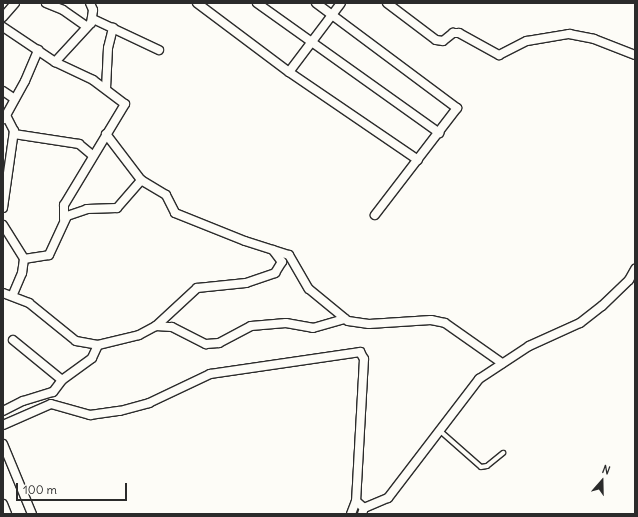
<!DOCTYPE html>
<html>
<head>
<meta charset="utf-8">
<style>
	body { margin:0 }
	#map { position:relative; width:638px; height:517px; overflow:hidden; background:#fdfcf7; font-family:Delius,sans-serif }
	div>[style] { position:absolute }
	.roads { filter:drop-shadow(1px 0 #2b2b2b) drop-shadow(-1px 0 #2b2b2b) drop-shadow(0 1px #2b2b2b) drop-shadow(0 -1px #2b2b2b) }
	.service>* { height:4px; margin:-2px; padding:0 2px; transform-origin:2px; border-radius:2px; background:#fdfcf7 }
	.minor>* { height:8px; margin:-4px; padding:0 4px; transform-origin:4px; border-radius:4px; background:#fdfcf7 }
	span { translate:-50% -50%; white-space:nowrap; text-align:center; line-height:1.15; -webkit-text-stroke:4px #fdfcf7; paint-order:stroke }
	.frame { position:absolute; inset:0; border:4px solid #2b2b2b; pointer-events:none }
	.north { position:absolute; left:582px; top:461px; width:40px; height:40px; -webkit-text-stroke:3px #fdfcf7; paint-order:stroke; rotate:20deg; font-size:11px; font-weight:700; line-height:16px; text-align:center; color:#2b2b2b }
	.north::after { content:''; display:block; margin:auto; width:14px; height:18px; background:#2b2b2b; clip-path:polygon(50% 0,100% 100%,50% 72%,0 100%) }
	.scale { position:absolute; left:16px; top:483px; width:111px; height:18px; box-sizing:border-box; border:2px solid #2b2b2b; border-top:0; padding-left:5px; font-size:12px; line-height:14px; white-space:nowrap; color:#2b2b2b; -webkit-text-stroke:3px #fdfcf7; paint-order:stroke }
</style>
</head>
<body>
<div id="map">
	<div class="roads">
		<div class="service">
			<i style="left:439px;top:430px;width:56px;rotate:41.4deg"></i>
			<i style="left:481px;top:467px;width:6px;rotate:-9deg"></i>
			<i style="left:487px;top:466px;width:21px;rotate:-39deg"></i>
		</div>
		<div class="minor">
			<i style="left:46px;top:3px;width:18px;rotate:22deg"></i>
			<i style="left:63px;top:10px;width:29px;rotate:35deg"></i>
			<i style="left:197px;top:3px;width:115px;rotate:36.9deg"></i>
			<i style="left:289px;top:72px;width:156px;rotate:34.3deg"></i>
			<i style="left:257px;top:3px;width:224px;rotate:35.5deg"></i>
			<i style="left:316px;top:3px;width:176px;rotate:36.7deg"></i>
			<i style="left:457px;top:108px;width:135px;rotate:127.5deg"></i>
			<i style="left:387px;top:3px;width:61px;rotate:37.1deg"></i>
			<i style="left:436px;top:40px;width:7px;rotate:8deg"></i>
			<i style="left:443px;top:41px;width:13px;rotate:-39deg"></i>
			<i style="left:453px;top:33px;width:6px"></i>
			<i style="left:459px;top:33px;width:46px;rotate:28.8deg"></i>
			<i style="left:499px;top:55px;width:31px;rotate:-27deg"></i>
			<i style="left:527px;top:41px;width:43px;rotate:-9.5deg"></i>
			<i style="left:569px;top:34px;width:25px;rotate:11deg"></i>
			<i style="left:594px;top:39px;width:44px;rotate:21.3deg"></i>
			<i style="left:3px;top:17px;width:18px;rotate:-49deg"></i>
			<i style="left:93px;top:19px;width:73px;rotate:25.2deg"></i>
			<i style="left:3px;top:27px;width:63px;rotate:33.9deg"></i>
			<i style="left:55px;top:62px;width:42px;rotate:25.3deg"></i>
			<i style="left:93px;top:80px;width:40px;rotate:37deg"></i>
			<i style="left:125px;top:104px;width:118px;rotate:121.1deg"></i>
			<i style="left:64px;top:205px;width:14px;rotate:90deg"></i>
			<i style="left:55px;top:62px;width:53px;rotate:-47.3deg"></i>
			<i style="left:91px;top:23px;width:13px;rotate:-81deg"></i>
			<i style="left:93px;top:10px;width:8px;rotate:-113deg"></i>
			<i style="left:289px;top:72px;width:86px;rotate:-53deg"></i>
			<i style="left:106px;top:89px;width:41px;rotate:-87.2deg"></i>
			<i style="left:108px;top:48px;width:21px;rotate:-76deg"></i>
			<i style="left:3px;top:91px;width:14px;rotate:34deg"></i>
			<i style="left:4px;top:119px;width:43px;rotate:-61.1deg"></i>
			<i style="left:25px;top:81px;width:34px;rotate:-67deg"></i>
			<i style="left:14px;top:134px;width:66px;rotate:8.7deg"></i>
			<i style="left:79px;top:144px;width:17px;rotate:40deg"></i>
			<i style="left:106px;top:134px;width:58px;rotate:52.7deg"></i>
			<i style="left:141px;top:180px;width:29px;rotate:31deg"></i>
			<i style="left:166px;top:195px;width:20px;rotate:63deg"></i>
			<i style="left:175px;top:213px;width:75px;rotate:21.8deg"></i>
			<i style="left:245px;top:241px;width:46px;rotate:17.7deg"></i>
			<i style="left:289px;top:255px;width:39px;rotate:60deg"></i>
			<i style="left:309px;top:289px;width:50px;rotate:39.4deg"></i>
			<i style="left:348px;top:321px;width:21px;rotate:8deg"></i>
			<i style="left:369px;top:324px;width:62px;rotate:-3.7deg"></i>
			<i style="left:431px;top:320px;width:14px;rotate:12deg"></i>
			<i style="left:445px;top:323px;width:70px;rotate:35.1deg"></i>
			<i style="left:3px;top:208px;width:78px;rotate:-81.9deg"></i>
			<i style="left:14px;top:131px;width:18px;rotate:-117deg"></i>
			<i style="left:3px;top:225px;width:40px;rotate:58deg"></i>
			<i style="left:24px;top:259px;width:14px;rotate:98deg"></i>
			<i style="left:22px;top:273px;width:25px;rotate:113deg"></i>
			<i style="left:24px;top:259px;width:25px;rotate:-9deg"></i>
			<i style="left:49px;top:255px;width:43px;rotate:-65.2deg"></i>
			<i style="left:67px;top:216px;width:21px;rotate:-19deg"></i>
			<i style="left:87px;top:209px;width:30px;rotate:-2deg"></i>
			<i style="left:117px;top:208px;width:37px;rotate:-49deg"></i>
			<i style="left:3px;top:293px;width:28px;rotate:21deg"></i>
			<i style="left:29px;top:303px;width:60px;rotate:39deg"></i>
			<i style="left:76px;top:341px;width:22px;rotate:10deg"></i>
			<i style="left:98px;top:345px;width:42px;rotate:-13.7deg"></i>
			<i style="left:139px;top:335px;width:19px;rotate:-28deg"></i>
			<i style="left:156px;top:326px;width:56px;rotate:-42.8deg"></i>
			<i style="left:197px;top:288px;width:49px;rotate:-5.8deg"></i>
			<i style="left:246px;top:283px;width:31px;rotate:-19deg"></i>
			<i style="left:275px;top:273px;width:13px;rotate:-58deg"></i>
			<i style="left:282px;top:262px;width:15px;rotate:-127deg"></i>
			<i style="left:156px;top:326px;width:16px;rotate:4deg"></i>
			<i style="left:172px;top:327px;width:38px;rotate:27deg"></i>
			<i style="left:206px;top:344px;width:13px;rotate:-4deg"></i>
			<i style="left:219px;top:343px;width:36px;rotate:-28deg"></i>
			<i style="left:251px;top:326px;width:35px;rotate:-5deg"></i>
			<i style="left:286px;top:323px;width:27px;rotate:10deg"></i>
			<i style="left:313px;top:328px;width:33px;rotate:-16deg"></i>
			<i style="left:13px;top:340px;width:63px;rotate:39.2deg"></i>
			<i style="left:3px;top:411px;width:22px;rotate:-27deg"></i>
			<i style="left:23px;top:401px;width:31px;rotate:-17deg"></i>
			<i style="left:53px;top:392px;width:15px;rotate:-53deg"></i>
			<i style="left:62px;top:380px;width:37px;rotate:-36deg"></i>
			<i style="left:92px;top:358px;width:14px;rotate:-65deg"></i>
			<i style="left:3px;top:425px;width:52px;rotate:-23.6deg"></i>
			<i style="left:51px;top:404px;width:41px;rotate:15.8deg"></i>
			<i style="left:90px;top:415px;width:30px;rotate:-8deg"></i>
			<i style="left:120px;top:411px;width:30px;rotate:-15deg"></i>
			<i style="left:149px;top:403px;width:68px;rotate:-25.4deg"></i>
			<i style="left:210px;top:374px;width:152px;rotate:-8.3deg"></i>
			<i style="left:360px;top:352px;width:8px;rotate:60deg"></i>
			<i style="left:364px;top:359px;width:142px;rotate:93.2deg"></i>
			<i style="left:356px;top:501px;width:11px;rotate:41deg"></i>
			<i style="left:3px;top:444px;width:76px;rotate:67.5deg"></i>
			<i style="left:3px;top:504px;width:11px;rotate:68deg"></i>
			<i style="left:351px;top:514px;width:14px;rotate:-69deg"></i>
			<i style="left:362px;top:514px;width:6px;rotate:-72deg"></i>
			<i style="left:364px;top:508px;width:26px;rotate:-23deg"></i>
			<i style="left:388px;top:498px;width:150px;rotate:-52.6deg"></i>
			<i style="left:479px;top:379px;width:60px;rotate:-33.4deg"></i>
			<i style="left:529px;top:346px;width:56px;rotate:-24.3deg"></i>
			<i style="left:580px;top:323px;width:28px;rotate:-38deg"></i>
			<i style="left:602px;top:306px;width:37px;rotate:-44deg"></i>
			<i style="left:629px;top:280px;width:13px;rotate:-61deg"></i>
		</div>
	</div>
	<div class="frame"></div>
	<div class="north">N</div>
	<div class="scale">100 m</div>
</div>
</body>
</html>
